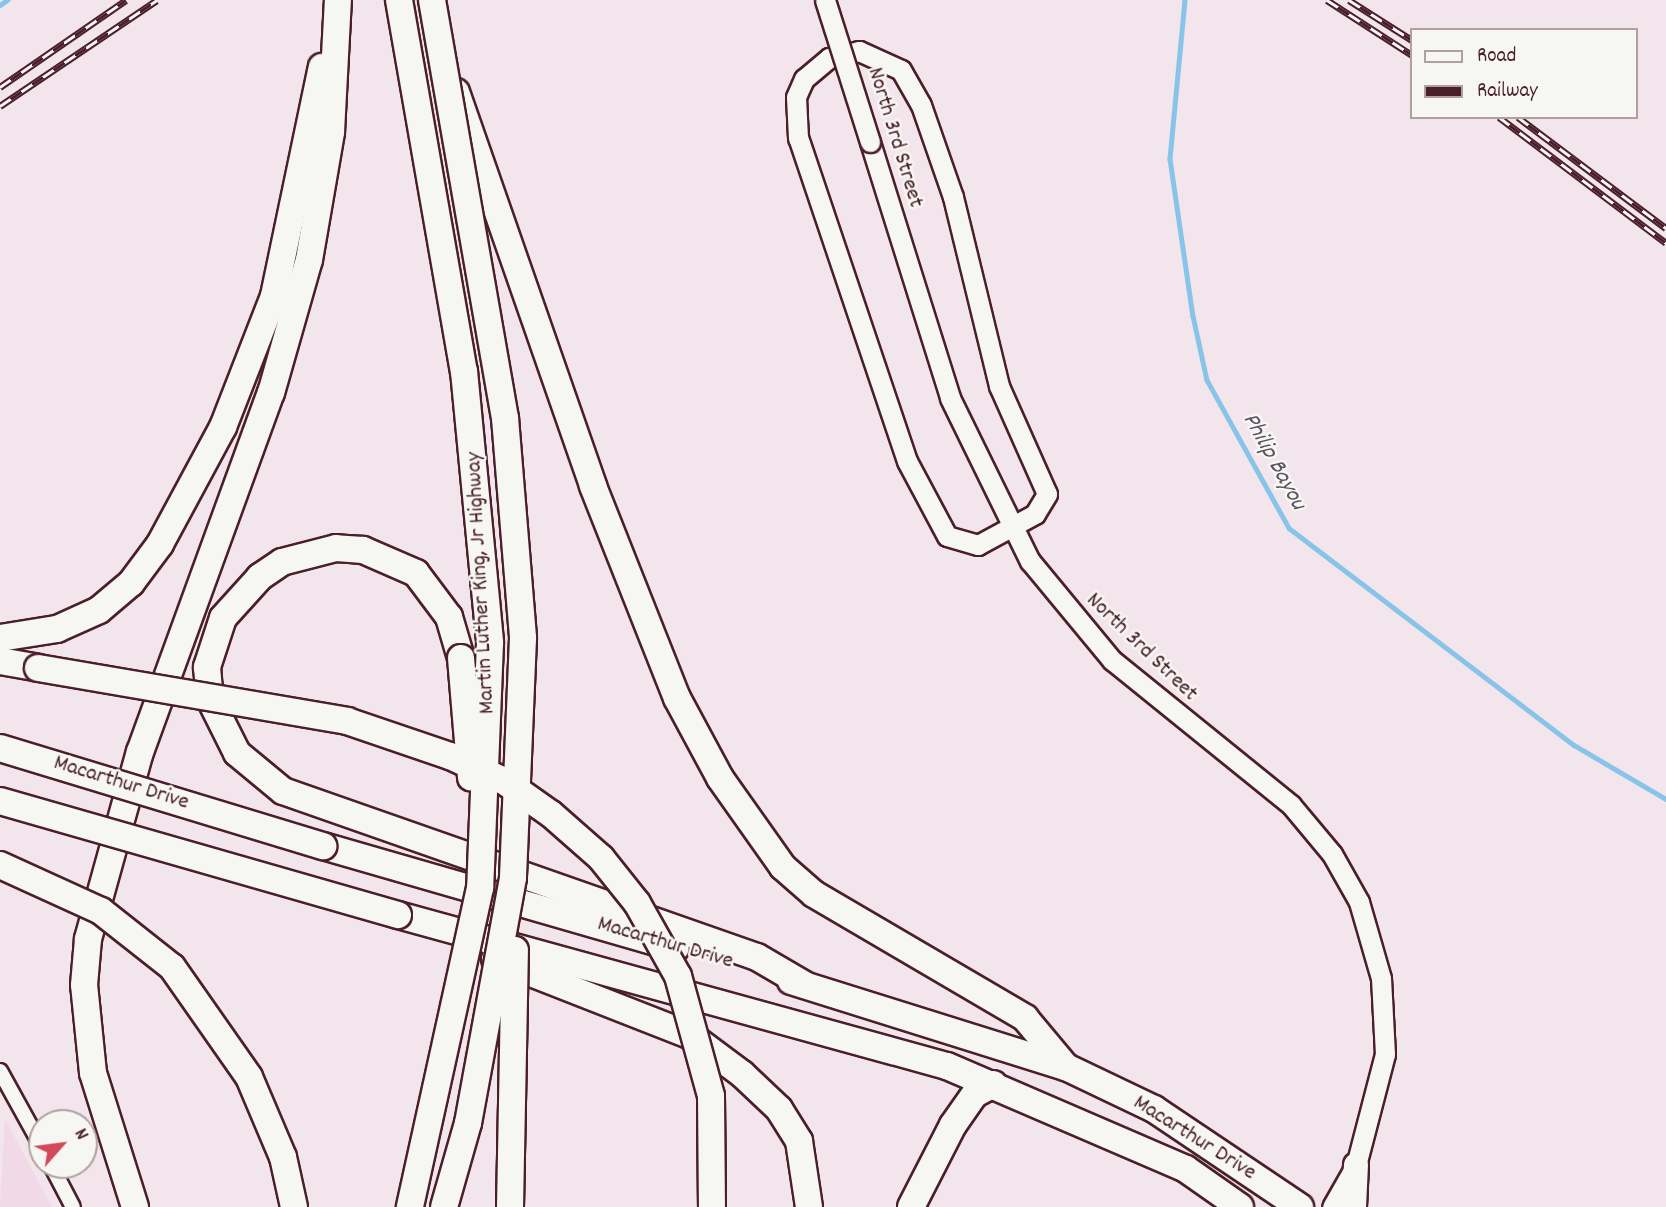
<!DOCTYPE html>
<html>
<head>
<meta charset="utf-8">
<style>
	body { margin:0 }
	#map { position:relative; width:1666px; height:1207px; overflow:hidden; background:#f3e5ec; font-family:Dekko,sans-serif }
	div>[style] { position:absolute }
	.built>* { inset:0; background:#f1d9e8 }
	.stream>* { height:4.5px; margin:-2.25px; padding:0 2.25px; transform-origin:2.25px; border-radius:2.25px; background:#88c4e8 }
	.roads { filter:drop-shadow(2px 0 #4a1f2b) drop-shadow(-2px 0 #4a1f2b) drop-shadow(0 2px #4a1f2b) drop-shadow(0 -2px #4a1f2b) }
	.minor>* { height:14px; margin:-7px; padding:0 7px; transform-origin:7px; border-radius:7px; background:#f6f6f2 }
	.tertiary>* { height:19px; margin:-9.5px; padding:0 9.5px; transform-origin:9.5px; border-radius:9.5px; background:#f6f6f2 }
	.trunk>* { height:24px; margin:-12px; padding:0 12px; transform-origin:12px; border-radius:12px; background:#f6f6f2 }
	.motorway>* { height:26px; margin:-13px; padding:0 13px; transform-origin:13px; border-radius:13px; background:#f6f6f2 }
	.rail>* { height:7px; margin-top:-3.5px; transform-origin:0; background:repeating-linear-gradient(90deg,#f6f6f2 0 13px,#4a1f2b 0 26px); box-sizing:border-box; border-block:2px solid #4a1f2b }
	.bridges { filter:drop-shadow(2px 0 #4a1f2b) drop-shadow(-2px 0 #4a1f2b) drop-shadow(0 2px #4a1f2b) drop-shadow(0 -2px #4a1f2b) }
	.tertiary-bridge>* { height:19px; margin:-9.5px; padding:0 9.5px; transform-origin:9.5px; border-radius:9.5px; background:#f6f6f2 }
	.motorway-bridge>* { height:26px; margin:-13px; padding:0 13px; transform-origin:13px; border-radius:13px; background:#f6f6f2 }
	span { translate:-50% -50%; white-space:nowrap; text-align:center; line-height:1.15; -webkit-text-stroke:5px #f6f6f2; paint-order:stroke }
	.street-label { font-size:23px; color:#4a1f2b }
	.water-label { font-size:24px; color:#5d5164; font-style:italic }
	.legend { position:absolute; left:1410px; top:28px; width:228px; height:91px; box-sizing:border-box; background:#f6f6f2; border:2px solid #b1a0a2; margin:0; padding:9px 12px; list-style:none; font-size:21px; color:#4a1f2b }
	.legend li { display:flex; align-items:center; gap:14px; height:35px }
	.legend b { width:35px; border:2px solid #b1a0a2 }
	.north { position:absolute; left:28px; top:1109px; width:70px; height:70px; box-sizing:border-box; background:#f6f6f2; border:2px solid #b1a0a2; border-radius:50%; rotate:62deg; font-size:19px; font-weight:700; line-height:28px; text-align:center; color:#4a1f2b }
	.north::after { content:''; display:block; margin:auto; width:24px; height:32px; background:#d1495b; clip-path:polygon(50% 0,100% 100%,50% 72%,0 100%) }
</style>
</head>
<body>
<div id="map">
	<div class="built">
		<i style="clip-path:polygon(5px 1119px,52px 1207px,0 1207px)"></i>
	</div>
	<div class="stream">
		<i style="left:1185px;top:0;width:160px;rotate:95.4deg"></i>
		<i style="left:1170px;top:159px;width:159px;rotate:81.7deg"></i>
		<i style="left:1193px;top:316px;width:66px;rotate:77.7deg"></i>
		<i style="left:1207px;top:380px;width:169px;rotate:61deg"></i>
		<i style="left:1289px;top:528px;width:358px;rotate:37.3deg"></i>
		<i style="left:1574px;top:745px;width:107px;rotate:30.4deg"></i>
		<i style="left:0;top:5px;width:9px;rotate:-36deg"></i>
	</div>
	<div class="roads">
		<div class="minor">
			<i style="left:0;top:1071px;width:87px;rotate:61.1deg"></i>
			<i style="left:51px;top:1165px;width:47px;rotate:62.4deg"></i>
		</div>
		<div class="tertiary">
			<i style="left:859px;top:51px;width:46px;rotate:24.3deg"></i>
			<i style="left:901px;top:70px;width:40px;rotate:60.3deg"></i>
			<i style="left:921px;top:105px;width:97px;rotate:70.8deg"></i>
			<i style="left:953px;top:197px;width:195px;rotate:76.3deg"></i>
			<i style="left:999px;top:386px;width:118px;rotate:66deg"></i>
			<i style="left:1047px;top:494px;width:23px;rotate:121deg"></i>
			<i style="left:1035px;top:514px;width:65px;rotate:151.5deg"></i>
			<i style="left:978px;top:545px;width:32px;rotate:-164deg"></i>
			<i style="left:947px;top:536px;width:85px;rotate:-118.1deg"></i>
			<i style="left:907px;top:461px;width:341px;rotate:-108.6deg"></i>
			<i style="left:798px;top:138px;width:41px;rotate:-92.8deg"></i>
			<i style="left:796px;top:97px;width:20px;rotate:-66deg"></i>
			<i style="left:804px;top:79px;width:33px;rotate:-40deg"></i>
			<i style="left:829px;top:58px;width:31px;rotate:-13deg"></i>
			<i style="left:870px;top:142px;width:268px;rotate:72.6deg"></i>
			<i style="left:950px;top:398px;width:182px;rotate:63.9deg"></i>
			<i style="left:1030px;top:561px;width:129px;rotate:50.4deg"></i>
			<i style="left:1112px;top:660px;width:230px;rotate:39deg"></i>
			<i style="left:1291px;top:805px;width:64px;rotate:50.1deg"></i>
			<i style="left:1332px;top:854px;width:55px;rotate:60.6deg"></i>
			<i style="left:1359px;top:902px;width:79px;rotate:73.9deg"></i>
			<i style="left:1381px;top:978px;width:76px;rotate:87deg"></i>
			<i style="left:1385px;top:1054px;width:115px;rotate:104.6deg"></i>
			<i style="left:1356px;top:1165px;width:48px;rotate:119.7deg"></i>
		</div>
		<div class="trunk">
			<i style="left:1354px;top:1207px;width:42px;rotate:-87.3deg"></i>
		</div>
		<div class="motorway">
			<i style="left:456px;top:92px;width:417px;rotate:70.8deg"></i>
			<i style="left:593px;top:486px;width:228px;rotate:68.4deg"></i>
			<i style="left:677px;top:698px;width:91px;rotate:61.7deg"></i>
			<i style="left:720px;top:778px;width:109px;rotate:54.7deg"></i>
			<i style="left:783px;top:867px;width:41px;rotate:41.1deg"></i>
			<i style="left:814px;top:894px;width:245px;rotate:30.4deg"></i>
			<i style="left:1025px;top:1018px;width:64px;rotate:50.1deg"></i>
			<i style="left:0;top:638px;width:58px;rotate:-9deg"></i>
			<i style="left:57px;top:629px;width:46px;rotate:-24.3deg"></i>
			<i style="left:99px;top:610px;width:42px;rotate:-40.2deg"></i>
			<i style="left:131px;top:583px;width:49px;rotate:-53.4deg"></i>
			<i style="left:160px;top:544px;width:133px;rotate:-61.7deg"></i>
			<i style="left:223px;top:427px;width:141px;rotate:-68.7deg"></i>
			<i style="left:274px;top:296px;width:234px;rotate:-78.2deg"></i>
			<i style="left:461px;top:658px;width:43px;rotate:-106.3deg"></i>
			<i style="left:449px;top:617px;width:55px;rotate:-126.9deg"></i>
			<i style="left:416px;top:573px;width:58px;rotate:-156.5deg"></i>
			<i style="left:363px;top:550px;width:27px;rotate:-176deg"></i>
			<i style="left:336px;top:548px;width:56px;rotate:165.5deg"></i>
			<i style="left:282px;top:562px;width:27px;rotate:146deg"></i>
			<i style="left:260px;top:577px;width:55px;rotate:132.1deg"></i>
			<i style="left:223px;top:618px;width:52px;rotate:108.1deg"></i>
			<i style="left:207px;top:667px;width:32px;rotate:85deg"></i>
			<i style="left:210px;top:699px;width:60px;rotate:63.4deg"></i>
			<i style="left:237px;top:753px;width:60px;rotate:39.6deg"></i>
			<i style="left:283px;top:791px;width:502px;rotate:19.3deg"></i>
			<i style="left:757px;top:957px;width:56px;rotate:30.3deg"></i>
			<i style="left:0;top:661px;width:39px;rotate:10deg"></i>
			<i style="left:323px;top:846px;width:367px;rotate:16.1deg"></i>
			<i style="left:398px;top:915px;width:569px;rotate:15.38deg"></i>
			<i style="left:947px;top:1066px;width:260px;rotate:23.3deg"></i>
			<i style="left:1186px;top:1169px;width:66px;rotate:35.1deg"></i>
			<i style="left:495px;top:959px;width:211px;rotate:21.4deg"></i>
			<i style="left:691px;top:1036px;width:64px;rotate:36.7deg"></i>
			<i style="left:742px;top:1074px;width:51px;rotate:43.4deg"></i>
			<i style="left:779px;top:1109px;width:38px;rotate:58deg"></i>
			<i style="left:799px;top:1141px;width:67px;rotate:81.4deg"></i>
			<i style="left:791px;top:981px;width:288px;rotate:17.4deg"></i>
			<i style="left:1066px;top:1067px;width:98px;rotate:25.5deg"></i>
			<i style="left:1154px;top:1109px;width:176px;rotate:33.9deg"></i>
			<i style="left:135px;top:1207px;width:140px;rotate:-107.4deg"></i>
			<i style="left:93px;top:1073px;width:88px;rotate:-95.8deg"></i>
			<i style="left:84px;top:985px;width:46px;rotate:-85deg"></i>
			<i style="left:88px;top:939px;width:194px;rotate:-74.5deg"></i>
			<i style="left:140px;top:752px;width:382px;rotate:-70deg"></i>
			<i style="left:271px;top:393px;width:138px;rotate:-74.1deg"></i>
			<i style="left:309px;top:260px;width:130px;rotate:-80.2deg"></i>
			<i style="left:331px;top:132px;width:132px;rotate:-87deg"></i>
			<i style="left:911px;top:1207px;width:92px;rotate:-62.9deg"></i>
			<i style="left:953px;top:1125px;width:38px;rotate:-55deg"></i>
			<i style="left:975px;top:1094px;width:21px;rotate:-28deg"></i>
		</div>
	</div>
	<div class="rail">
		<i style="left:1327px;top:0;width:101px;rotate:32.9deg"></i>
		<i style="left:1349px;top:0;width:75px;rotate:32.4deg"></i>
		<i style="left:0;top:87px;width:153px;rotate:-34.6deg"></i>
		<i style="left:0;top:106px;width:189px;rotate:-34deg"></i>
		<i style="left:1499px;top:117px;width:209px;rotate:37deg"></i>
		<i style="left:1518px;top:117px;width:185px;rotate:36.9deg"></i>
	</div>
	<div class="bridges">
		<div class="tertiary-bridge">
			<i style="left:825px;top:0;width:149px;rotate:72.4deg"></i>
		</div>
		<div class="motorway-bridge">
			<i style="left:399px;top:0;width:377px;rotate:80.1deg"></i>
			<i style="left:464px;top:371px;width:273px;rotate:84.5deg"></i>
			<i style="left:490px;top:643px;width:245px;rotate:92.3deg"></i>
			<i style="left:480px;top:888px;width:327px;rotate:102.4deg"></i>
			<i style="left:432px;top:0;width:424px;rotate:80.1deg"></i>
			<i style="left:505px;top:418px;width:221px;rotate:85.3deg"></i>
			<i style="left:523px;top:638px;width:240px;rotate:92.4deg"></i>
			<i style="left:513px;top:878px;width:249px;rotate:100.4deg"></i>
			<i style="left:468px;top:1123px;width:87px;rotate:105.9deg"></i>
			<i style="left:461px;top:658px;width:120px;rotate:85.2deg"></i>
			<i style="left:38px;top:668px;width:314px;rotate:9.7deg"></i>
			<i style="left:347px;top:721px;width:109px;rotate:18.8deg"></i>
			<i style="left:450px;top:756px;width:60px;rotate:24.8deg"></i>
			<i style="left:504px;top:781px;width:57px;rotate:35.1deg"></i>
			<i style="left:551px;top:814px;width:67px;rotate:41.3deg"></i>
			<i style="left:601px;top:858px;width:58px;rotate:51.3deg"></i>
			<i style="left:637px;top:903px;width:84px;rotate:60.7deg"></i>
			<i style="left:678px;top:976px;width:124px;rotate:74.6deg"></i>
			<i style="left:711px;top:1096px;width:111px;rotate:89.5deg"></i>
			<i style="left:0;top:748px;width:338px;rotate:16.9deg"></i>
			<i style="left:0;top:801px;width:414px;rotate:16deg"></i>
			<i style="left:0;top:865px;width:111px;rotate:24.5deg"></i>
			<i style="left:101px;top:911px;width:90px;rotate:38.3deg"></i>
			<i style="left:172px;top:967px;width:134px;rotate:55deg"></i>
			<i style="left:249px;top:1077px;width:87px;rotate:67deg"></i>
			<i style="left:283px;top:1157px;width:51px;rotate:77.6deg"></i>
			<i style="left:510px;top:1207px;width:257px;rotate:-88.9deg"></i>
		</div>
	</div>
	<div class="street-label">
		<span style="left:894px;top:138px;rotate:73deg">North 3rd Street</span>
		<span style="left:482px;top:583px;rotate:-93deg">Martin Luther King, Jr Highway</span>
		<span style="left:1141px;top:648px;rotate:44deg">North 3rd Street</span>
		<span style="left:121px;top:784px;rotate:17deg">Macarthur Drive</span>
		<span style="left:665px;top:944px;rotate:16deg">Macarthur Drive</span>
		<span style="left:1194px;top:1139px;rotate:32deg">Macarthur Drive</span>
	</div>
	<div class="water-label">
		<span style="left:1273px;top:462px;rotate:61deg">Philip Bayou</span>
	</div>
	<ul class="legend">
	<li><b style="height:9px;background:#f6f6f2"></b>Road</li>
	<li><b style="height:9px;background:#4a1f2b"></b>Railway</li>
	</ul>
	<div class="north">N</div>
</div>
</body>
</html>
